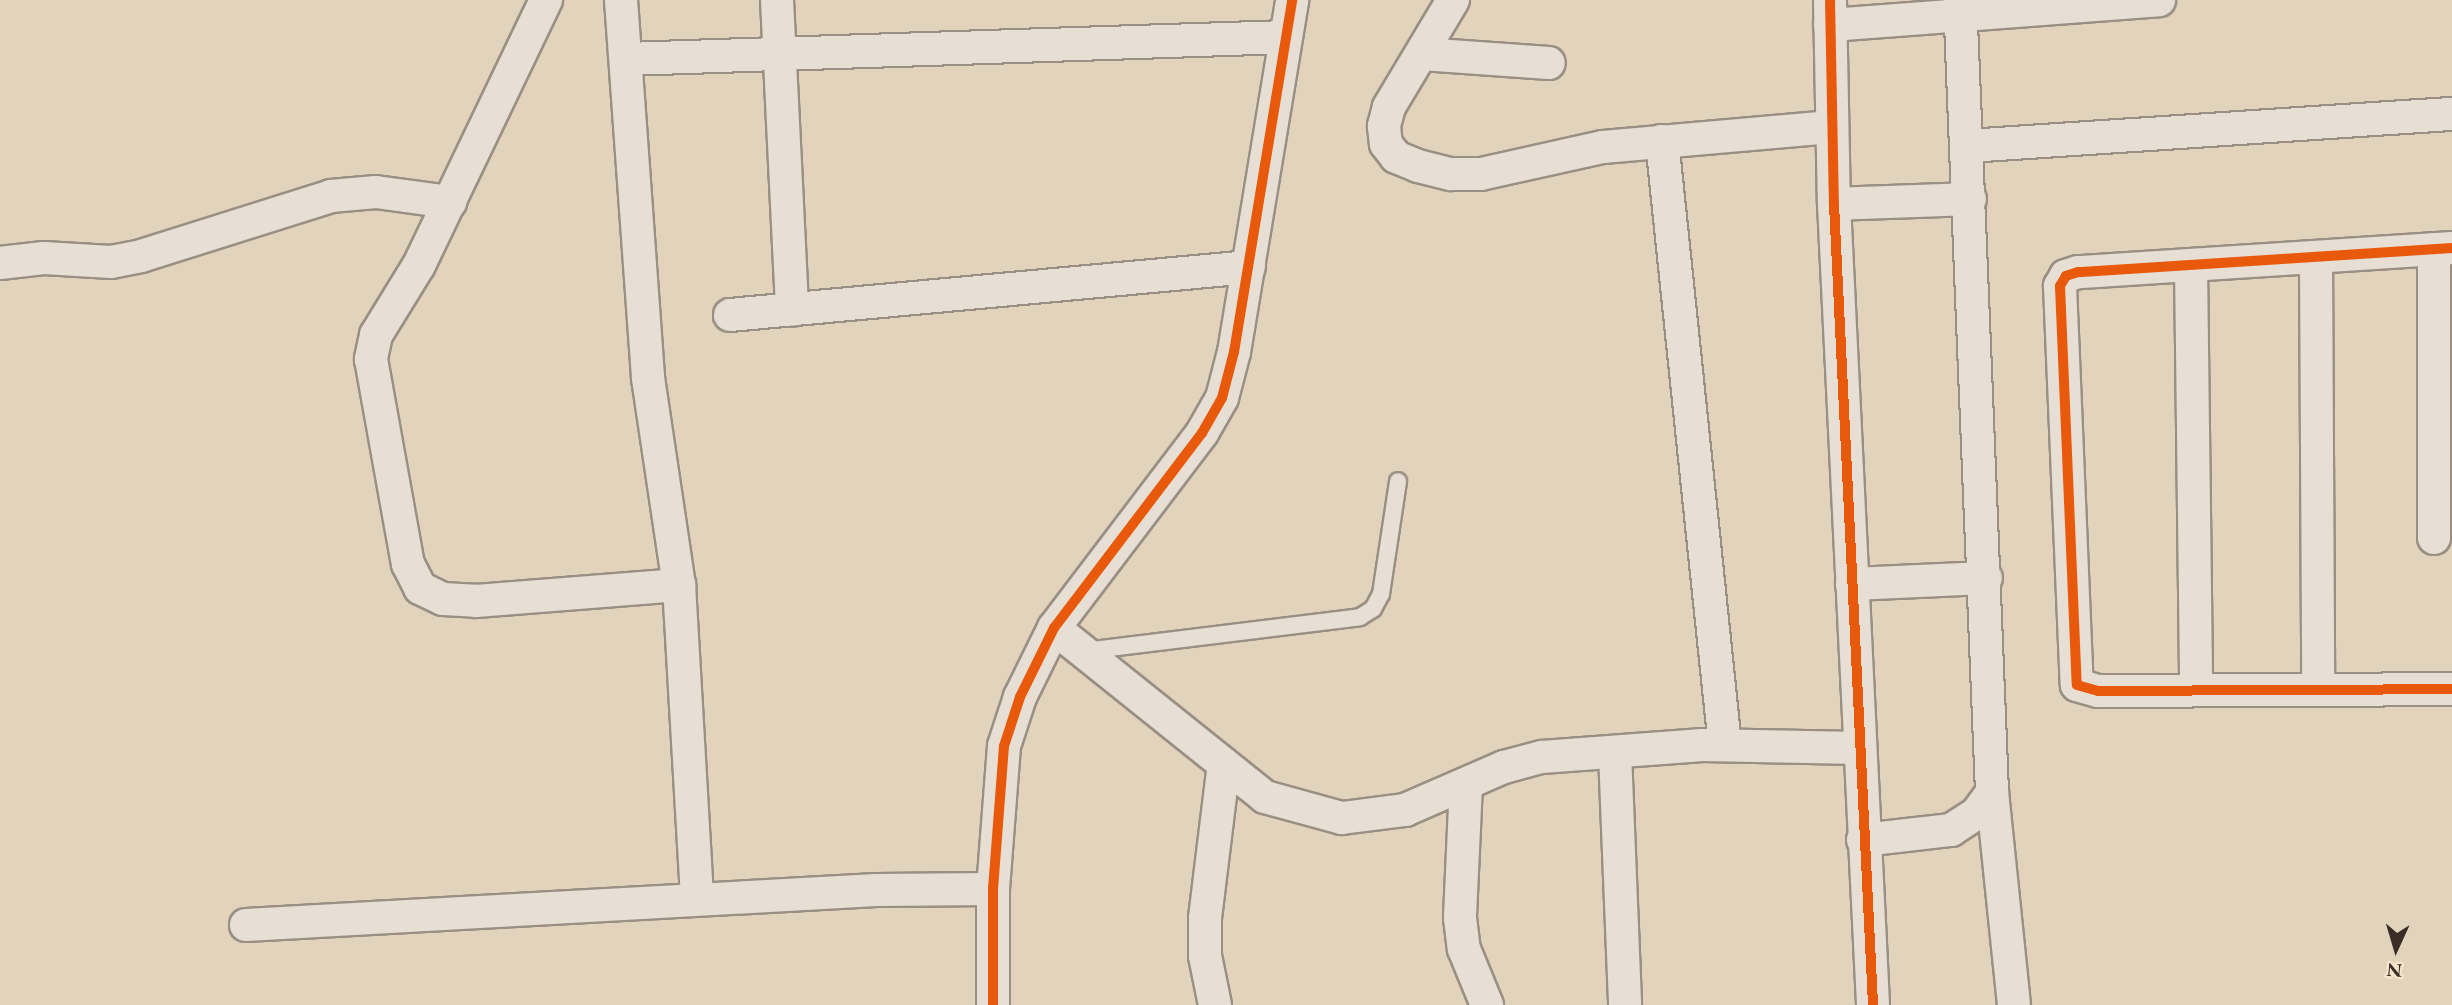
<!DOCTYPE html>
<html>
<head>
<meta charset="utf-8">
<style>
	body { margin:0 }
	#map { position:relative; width:2452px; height:1005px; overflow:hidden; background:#e2d3bd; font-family:"EB Garamond",serif }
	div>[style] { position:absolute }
	.roads { filter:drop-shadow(2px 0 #998f82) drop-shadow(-2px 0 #998f82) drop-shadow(0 2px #998f82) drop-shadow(0 -2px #998f82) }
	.service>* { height:16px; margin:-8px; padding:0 8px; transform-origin:8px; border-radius:8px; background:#e7dfd4 }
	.minor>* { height:32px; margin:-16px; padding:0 16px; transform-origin:16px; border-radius:16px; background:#e7dfd4 }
	.cycleway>* { height:10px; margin:-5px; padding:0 5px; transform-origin:5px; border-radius:5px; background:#e8590c }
	span { translate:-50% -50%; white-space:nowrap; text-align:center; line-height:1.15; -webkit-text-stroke:7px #f6e4ca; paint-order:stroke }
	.north { position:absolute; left:2361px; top:914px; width:70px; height:70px; -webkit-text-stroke:5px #f6e4ca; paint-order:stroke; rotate:184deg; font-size:19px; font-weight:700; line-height:28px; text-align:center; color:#392d26 }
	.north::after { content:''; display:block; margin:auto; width:24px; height:32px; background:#392d26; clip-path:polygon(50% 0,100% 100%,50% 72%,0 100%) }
</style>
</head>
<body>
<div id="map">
	<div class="roads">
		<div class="service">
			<i style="left:1085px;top:651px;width:277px;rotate:-7deg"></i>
			<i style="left:1360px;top:617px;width:15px;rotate:-32deg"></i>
			<i style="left:1373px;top:609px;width:17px;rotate:-62deg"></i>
			<i style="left:1381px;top:594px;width:114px;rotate:-81.4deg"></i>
		</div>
		<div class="minor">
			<i style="left:546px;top:0;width:294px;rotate:115.6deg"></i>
			<i style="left:419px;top:265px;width:82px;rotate:121.6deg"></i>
			<i style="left:376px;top:335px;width:25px;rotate:102deg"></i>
			<i style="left:371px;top:359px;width:208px;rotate:79.8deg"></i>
			<i style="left:408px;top:564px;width:27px;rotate:63deg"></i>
			<i style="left:420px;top:588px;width:25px;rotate:26deg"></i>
			<i style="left:443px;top:599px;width:33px;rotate:3deg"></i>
			<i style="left:476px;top:601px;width:204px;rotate:-4.5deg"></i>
			<i style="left:621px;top:0;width:379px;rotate:85.9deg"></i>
			<i style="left:648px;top:378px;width:209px;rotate:81.5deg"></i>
			<i style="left:679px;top:585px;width:314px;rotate:86.7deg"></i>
			<i style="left:777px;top:0;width:310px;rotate:87.2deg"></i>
			<i style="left:1453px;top:0;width:125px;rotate:120.9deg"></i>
			<i style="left:1389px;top:107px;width:20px;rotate:105deg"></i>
			<i style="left:1384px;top:126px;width:18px;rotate:84deg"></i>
			<i style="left:1386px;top:144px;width:16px;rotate:52deg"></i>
			<i style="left:1396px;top:157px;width:24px;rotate:22deg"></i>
			<i style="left:1418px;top:166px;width:34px;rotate:14deg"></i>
			<i style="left:1451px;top:174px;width:30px"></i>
			<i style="left:1481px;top:174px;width:125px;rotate:-12.5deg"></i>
			<i style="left:1603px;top:147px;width:229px;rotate:-5deg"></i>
			<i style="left:1830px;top:0;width:204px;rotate:88.9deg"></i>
			<i style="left:1834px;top:204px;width:802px;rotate:87.21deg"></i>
			<i style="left:1830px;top:25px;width:330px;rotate:-4.3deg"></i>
			<i style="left:1422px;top:54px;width:127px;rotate:4.1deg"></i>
			<i style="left:627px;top:59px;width:658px;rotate:-1.91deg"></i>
			<i style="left:1662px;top:141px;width:607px;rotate:84.05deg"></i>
			<i style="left:1968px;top:146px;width:485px;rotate:-3.8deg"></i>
			<i style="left:1834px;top:204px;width:136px;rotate:-2.1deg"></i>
			<i style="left:2452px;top:248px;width:375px;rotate:176.3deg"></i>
			<i style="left:2078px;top:272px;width:13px;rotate:162deg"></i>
			<i style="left:2066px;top:276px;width:12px;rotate:121deg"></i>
			<i style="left:2060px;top:286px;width:399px;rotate:87.6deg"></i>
			<i style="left:2077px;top:685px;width:22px;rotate:16deg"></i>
			<i style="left:2098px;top:691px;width:354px;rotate:-0.3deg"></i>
			<i style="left:2316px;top:257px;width:433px;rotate:89.7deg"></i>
			<i style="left:0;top:263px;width:44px;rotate:-6.5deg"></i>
			<i style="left:44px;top:258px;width:67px;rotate:3.4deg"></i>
			<i style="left:111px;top:262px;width:31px;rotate:-11deg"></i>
			<i style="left:141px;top:256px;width:199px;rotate:-17.5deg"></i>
			<i style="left:331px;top:196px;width:45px;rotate:-5.1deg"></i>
			<i style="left:376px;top:192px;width:75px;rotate:7.7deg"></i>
			<i style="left:2191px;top:265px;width:425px;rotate:89.3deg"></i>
			<i style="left:730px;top:315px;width:521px;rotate:-5.28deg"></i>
			<i style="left:2434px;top:538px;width:289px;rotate:-90deg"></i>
			<i style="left:1852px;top:584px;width:134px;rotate:-2.6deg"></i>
			<i style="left:1054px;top:628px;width:270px;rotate:38.7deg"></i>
			<i style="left:1265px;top:797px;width:80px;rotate:15.3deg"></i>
			<i style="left:1342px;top:818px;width:64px;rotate:-7.2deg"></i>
			<i style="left:1405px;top:810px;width:108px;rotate:-23.5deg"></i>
			<i style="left:1504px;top:767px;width:39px;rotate:-15deg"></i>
			<i style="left:1542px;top:757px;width:161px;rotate:-4.3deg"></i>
			<i style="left:1703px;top:745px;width:156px;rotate:1.1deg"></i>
			<i style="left:1615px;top:753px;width:252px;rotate:87.7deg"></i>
			<i style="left:1466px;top:784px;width:134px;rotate:92.6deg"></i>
			<i style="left:1460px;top:918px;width:31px;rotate:83deg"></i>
			<i style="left:1464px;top:949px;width:61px;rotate:67.7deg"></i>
			<i style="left:1992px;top:792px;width:214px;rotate:84.1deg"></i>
			<i style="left:1863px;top:840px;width:89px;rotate:-6.5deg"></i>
			<i style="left:1951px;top:830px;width:31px;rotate:-33deg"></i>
			<i style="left:1977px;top:813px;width:26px;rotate:-54deg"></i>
			<i style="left:1992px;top:792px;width:793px;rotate:-92.31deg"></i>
			<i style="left:246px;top:925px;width:631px;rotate:-3.18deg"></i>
			<i style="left:876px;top:890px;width:117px;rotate:-0.5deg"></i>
			<i style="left:993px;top:1005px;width:116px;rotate:-90deg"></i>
			<i style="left:993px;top:889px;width:143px;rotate:-85.6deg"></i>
			<i style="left:1004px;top:746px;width:52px;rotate:-71.9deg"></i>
			<i style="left:1020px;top:697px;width:77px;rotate:-63.8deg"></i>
			<i style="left:1054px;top:628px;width:245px;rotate:-52.8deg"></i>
			<i style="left:1202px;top:433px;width:40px;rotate:-60.3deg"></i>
			<i style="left:1222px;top:398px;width:48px;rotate:-75.4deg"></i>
			<i style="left:1234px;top:352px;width:357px;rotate:-80.6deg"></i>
			<i style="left:1215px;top:1005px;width:50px;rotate:-101.5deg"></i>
			<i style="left:1205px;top:956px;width:38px;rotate:-90deg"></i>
			<i style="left:1205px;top:918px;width:155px;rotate:-83deg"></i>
		</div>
	</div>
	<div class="cycleway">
		<i style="left:1830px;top:0;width:204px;rotate:88.9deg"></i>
		<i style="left:1834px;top:204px;width:802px;rotate:87.21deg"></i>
		<i style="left:2452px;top:248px;width:375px;rotate:176.3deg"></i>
		<i style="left:2078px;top:272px;width:13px;rotate:162deg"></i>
		<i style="left:2066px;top:276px;width:12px;rotate:121deg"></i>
		<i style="left:2060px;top:286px;width:399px;rotate:87.6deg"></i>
		<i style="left:2077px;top:685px;width:22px;rotate:16deg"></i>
		<i style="left:2098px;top:691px;width:354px;rotate:-0.3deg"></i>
		<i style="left:993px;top:1005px;width:116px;rotate:-90deg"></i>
		<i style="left:993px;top:889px;width:143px;rotate:-85.6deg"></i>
		<i style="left:1004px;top:746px;width:52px;rotate:-71.9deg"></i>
		<i style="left:1020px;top:697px;width:77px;rotate:-63.8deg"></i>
		<i style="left:1054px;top:628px;width:245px;rotate:-52.8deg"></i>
		<i style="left:1202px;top:433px;width:40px;rotate:-60.3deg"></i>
		<i style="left:1222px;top:398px;width:48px;rotate:-75.4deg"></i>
		<i style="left:1234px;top:352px;width:357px;rotate:-80.6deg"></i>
	</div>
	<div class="north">N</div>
</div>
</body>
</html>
